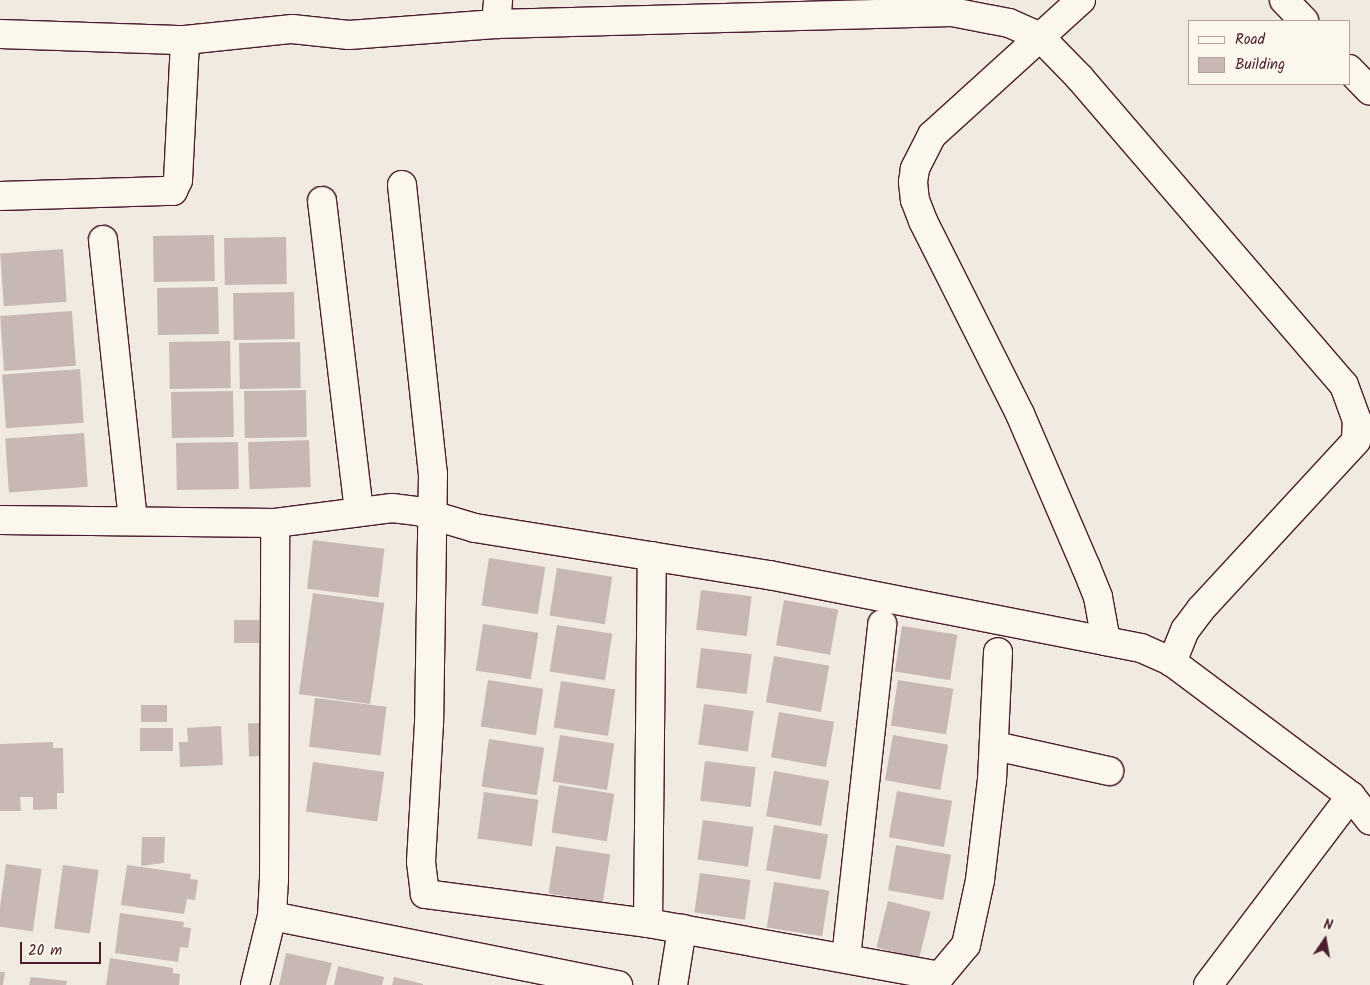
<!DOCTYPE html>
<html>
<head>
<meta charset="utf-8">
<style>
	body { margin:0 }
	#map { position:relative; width:1370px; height:985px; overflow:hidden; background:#f0eae0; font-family:Kalam,sans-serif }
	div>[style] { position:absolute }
	.building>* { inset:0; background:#c8b8b3; transform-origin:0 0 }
	.roads { filter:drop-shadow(1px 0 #4a1f2b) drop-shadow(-1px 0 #4a1f2b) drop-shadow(0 1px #4a1f2b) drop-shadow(0 -1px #4a1f2b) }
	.minor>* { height:28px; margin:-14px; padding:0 14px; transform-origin:14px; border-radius:14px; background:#fbf7ec }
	span { translate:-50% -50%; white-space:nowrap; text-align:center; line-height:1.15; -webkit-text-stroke:4.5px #fbf7ec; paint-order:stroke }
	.legend { position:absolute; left:1188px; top:20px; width:162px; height:65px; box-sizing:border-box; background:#fbf7ec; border:1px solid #b4a19f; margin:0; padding:6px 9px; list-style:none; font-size:15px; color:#4a1f2b }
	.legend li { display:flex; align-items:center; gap:10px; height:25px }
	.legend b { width:25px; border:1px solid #b4a19f }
	.north { position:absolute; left:1300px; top:915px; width:50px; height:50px; -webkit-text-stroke:4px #fbf7ec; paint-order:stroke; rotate:12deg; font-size:14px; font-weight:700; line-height:20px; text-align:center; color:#4a1f2b }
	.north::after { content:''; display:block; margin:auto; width:18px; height:22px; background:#4a1f2b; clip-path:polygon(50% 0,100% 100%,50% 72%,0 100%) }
	.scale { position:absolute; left:20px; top:942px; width:81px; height:22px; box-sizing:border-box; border:2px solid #4a1f2b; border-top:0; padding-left:6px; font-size:15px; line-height:18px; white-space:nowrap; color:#4a1f2b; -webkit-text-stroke:4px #fbf7ec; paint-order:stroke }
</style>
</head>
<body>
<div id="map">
	<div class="building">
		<i style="left:214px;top:235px;width:46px;height:61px;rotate:89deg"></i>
		<i style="left:286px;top:237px;width:47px;height:62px;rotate:89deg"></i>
		<i style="left:63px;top:249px;width:53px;height:63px;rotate:86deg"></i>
		<i style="left:218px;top:287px;width:47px;height:61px;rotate:89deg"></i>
		<i style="left:294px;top:292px;width:47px;height:61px;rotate:89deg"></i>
		<i style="left:72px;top:311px;width:55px;height:72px;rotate:86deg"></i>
		<i style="left:230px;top:341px;width:47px;height:61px;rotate:89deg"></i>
		<i style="left:300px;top:342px;width:46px;height:61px;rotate:89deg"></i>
		<i style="left:80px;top:369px;width:54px;height:78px;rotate:86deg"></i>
		<i style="left:306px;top:390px;width:47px;height:62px;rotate:89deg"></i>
		<i style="left:233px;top:391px;width:46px;height:62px;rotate:89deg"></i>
		<i style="left:84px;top:433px;width:54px;height:79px;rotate:86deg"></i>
		<i style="left:309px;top:440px;width:47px;height:61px;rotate:88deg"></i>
		<i style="left:238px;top:442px;width:47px;height:62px;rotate:89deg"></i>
		<i style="left:313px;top:540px;width:72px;height:49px;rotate:7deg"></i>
		<i style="left:489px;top:558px;width:57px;height:48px;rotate:9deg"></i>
		<i style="left:557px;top:568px;width:56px;height:48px;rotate:9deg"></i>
		<i style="left:701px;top:590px;width:51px;height:40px;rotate:7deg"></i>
		<i style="left:313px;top:593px;width:72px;height:102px;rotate:8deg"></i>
		<i style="left:784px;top:600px;width:55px;height:46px;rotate:10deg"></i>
		<i style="left:234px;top:620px;width:25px;height:23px"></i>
		<i style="left:483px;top:624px;width:56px;height:47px;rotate:9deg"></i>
		<i style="left:557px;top:625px;width:56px;height:47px;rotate:9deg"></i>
		<i style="left:902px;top:626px;width:56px;height:46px;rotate:9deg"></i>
		<i style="left:701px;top:648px;width:51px;height:40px;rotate:7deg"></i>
		<i style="left:774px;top:656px;width:56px;height:47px;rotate:10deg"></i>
		<i style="left:488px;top:680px;width:56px;height:47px;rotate:9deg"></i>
		<i style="left:898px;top:680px;width:56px;height:46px;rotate:9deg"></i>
		<i style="left:561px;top:681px;width:55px;height:47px;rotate:9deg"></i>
		<i style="left:315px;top:698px;width:72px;height:49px;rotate:7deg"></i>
		<i style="left:704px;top:704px;width:50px;height:41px;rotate:8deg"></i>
		<i style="left:167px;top:705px;width:17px;height:26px;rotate:90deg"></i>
		<i style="left:779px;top:712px;width:56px;height:46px;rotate:10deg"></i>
		<i style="left:264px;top:723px;width:33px;height:16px;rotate:88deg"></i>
		<i style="clip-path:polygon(221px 726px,223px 765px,180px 767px,179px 742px,188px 742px,187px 728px)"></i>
		<i style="left:173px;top:728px;width:23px;height:33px;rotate:90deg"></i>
		<i style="left:560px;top:735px;width:55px;height:47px;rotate:9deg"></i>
		<i style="left:893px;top:735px;width:56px;height:46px;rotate:10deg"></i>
		<i style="left:489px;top:739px;width:56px;height:48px;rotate:9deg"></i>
		<i style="clip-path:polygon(53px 742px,53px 748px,63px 748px,64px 793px,57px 793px,57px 809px,33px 810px,33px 797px,20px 797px,21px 811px,0 811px,0 744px)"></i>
		<i style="left:705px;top:761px;width:51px;height:40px;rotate:7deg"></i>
		<i style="left:313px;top:762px;width:72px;height:50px;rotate:8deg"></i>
		<i style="left:774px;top:771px;width:56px;height:46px;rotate:10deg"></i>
		<i style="left:559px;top:785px;width:56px;height:48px;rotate:9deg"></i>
		<i style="left:897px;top:791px;width:56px;height:47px;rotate:10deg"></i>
		<i style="left:484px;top:792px;width:55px;height:47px;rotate:8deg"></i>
		<i style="left:703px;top:820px;width:51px;height:40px;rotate:8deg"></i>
		<i style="left:774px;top:825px;width:55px;height:46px;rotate:10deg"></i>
		<i style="clip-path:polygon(142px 837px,165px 837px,164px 863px,141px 866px)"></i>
		<i style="left:896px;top:845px;width:56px;height:46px;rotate:10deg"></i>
		<i style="left:556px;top:846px;width:55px;height:48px;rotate:9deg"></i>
		<i style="left:6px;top:864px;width:36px;height:63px;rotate:8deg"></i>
		<i style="left:63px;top:865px;width:36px;height:64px;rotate:8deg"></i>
		<i style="clip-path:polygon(127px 865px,191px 874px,190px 879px,198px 880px,195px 900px,187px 899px,184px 914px,121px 905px)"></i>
		<i style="left:700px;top:873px;width:51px;height:40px;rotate:8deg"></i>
		<i style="left:774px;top:882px;width:56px;height:46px;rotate:9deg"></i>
		<i style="left:888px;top:901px;width:44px;height:48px;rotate:14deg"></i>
		<i style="clip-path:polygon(120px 913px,184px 922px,183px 927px,191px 928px,188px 948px,180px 947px,178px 962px,115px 953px)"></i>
		<i style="clip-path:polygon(286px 953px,332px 963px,326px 985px,279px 985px)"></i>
		<i style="clip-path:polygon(110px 958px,173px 968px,173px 973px,180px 974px,179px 985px,106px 985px)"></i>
		<i style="clip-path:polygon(338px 966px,384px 977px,382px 985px,334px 985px)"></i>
		<i style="clip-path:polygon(0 972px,5px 972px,3px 985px,0 985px)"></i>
		<i style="clip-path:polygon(31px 977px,67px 981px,66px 985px,29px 985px)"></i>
		<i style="clip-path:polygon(394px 977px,423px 984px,423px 985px,392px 985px)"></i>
	</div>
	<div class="roads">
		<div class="minor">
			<i style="left:1081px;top:0;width:201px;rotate:137.8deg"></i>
			<i style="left:932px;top:135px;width:38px;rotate:117deg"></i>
			<i style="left:915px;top:169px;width:13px;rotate:99deg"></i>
			<i style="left:913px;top:182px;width:18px;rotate:84deg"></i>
			<i style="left:915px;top:200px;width:22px;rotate:69deg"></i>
			<i style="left:923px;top:221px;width:216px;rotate:63.3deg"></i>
			<i style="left:1020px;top:414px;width:167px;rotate:66.7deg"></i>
			<i style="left:1086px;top:567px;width:32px;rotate:68deg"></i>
			<i style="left:1098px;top:597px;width:45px;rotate:79.7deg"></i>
			<i style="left:1284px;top:0;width:29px;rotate:46deg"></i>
			<i style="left:496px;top:24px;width:24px;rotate:-85deg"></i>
			<i style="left:0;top:34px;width:185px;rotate:1.9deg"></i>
			<i style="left:185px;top:40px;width:108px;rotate:-5.9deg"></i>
			<i style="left:292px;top:29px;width:57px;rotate:6deg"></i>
			<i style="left:349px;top:35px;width:147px;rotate:-4.3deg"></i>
			<i style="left:496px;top:24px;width:456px;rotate:-1.5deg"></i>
			<i style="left:952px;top:12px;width:58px;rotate:10.9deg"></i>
			<i style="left:1009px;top:23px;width:34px;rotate:24deg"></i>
			<i style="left:1040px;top:37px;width:56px;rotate:45.7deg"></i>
			<i style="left:1079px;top:77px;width:406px;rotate:49.3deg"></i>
			<i style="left:1344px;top:385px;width:37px;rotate:70deg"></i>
			<i style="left:1357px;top:420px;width:21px;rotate:93deg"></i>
			<i style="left:1356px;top:441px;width:229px;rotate:132.7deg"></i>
			<i style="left:1201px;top:609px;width:26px;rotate:127deg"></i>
			<i style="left:1185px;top:630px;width:35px;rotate:112deg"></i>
			<i style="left:1349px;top:69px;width:30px;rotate:46deg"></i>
			<i style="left:402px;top:185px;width:291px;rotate:83.9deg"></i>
			<i style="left:433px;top:474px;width:249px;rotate:90.9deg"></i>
			<i style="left:429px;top:723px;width:139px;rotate:93.3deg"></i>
			<i style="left:421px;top:862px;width:32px;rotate:83deg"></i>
			<i style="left:425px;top:894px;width:225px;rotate:7.4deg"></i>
			<i style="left:648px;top:923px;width:297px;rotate:10.3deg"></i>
			<i style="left:940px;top:976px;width:40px;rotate:-50deg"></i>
			<i style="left:966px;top:945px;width:66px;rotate:-77.8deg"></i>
			<i style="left:980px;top:880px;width:101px;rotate:-83.2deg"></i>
			<i style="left:992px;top:780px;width:128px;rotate:-87.3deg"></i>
			<i style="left:0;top:196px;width:173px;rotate:-1.7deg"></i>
			<i style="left:173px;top:191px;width:12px;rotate:-66deg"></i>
			<i style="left:178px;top:180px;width:140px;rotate:-87.1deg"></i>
			<i style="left:322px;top:201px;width:313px;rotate:83.2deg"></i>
			<i style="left:103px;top:240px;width:282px;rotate:83.9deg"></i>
			<i style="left:0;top:520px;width:275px;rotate:0.6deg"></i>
			<i style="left:275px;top:523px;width:118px;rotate:-7.3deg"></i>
			<i style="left:392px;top:508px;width:26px;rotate:7deg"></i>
			<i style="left:418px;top:511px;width:59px;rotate:16.6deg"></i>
			<i style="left:475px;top:528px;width:298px;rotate:9.1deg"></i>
			<i style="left:769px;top:575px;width:379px;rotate:11.1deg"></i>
			<i style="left:1141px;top:648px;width:34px;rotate:24deg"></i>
			<i style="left:1172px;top:662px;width:224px;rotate:36.8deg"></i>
			<i style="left:1351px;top:796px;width:31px;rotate:52deg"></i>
			<i style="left:995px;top:746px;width:117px;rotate:12.4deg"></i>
			<i style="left:272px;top:916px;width:353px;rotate:11.3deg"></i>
			<i style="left:648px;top:923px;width:367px;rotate:-89.4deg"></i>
			<i style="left:846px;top:958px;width:336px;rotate:-83.8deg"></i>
			<i style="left:255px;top:985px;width:71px;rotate:-76.2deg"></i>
			<i style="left:272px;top:916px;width:36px;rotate:-87deg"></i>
			<i style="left:274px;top:880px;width:357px;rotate:-89.8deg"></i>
			<i style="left:673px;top:985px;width:57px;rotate:-80.9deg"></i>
			<i style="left:1208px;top:985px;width:237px;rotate:-52.9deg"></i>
		</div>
	</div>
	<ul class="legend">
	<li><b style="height:6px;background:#fbf7ec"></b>Road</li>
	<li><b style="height:14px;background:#c8b8b3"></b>Building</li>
	</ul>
	<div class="north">N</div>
	<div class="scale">20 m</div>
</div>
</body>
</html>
